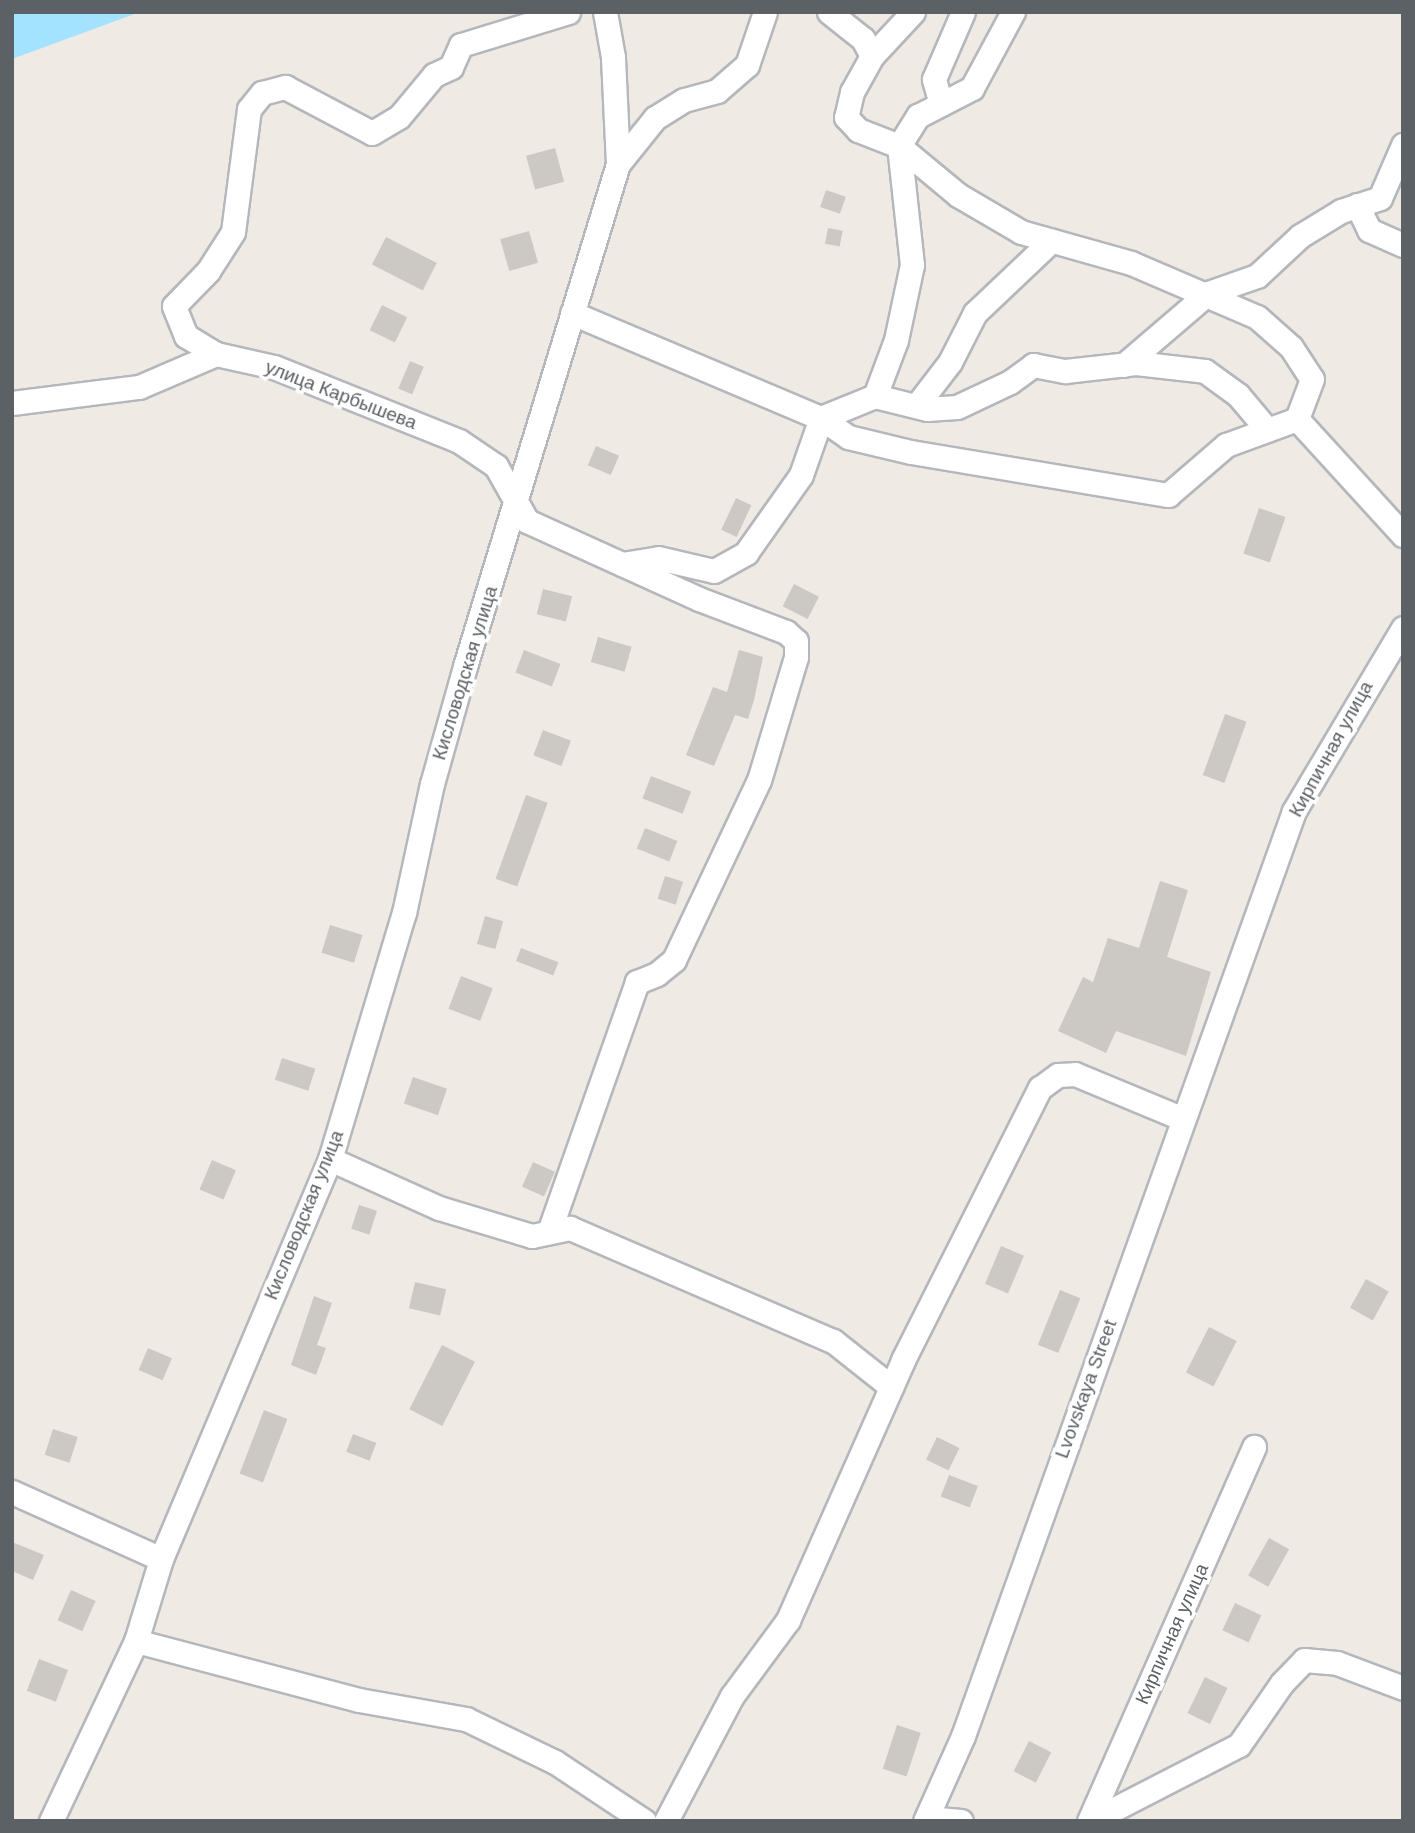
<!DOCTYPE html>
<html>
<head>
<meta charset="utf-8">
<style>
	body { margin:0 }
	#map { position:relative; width:1415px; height:1833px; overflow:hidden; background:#efebe4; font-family:Helvetica,sans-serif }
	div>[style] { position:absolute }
	.water>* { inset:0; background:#a3e3ff }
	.building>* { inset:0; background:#ccc8c3; transform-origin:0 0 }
	.roads { filter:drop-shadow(2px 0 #b4b7bb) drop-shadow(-2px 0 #b4b7bb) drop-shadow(0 2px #b4b7bb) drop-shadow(0 -2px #b4b7bb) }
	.minor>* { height:23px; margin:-11.5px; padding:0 11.5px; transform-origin:11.5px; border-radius:11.5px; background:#fff }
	span { translate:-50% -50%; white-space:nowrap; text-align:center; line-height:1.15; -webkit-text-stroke:7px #fff; paint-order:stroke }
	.street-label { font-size:19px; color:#5c6165 }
	.frame { position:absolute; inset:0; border:14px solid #5c6165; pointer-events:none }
</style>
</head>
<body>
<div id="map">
	<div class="water">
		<i style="clip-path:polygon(12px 12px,140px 12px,12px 59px)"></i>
	</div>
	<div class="building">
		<i style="left:555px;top:148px;width:35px;height:30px;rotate:75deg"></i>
		<i style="left:826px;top:190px;width:21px;height:18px;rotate:19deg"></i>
		<i style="left:828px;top:228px;width:15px;height:16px;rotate:11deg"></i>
		<i style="left:529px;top:231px;width:33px;height:30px;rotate:74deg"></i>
		<i style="left:386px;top:237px;width:57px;height:31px;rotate:27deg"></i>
		<i style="left:382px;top:305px;width:28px;height:28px;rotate:26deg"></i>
		<i style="left:410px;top:361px;width:15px;height:30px;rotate:23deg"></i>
		<i style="left:596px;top:446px;width:25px;height:21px;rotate:23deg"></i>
		<i style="left:736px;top:498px;width:17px;height:35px;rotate:25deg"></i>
		<i style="left:1259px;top:508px;width:28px;height:48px;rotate:19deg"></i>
		<i style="left:794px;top:584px;width:28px;height:25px;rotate:27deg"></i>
		<i style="left:543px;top:589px;width:30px;height:26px;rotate:14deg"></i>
		<i style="left:598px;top:637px;width:35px;height:26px;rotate:16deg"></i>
		<i style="left:524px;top:650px;width:39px;height:24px;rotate:21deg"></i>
		<i style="clip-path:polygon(739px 650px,763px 657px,754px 700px,748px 719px,735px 715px,714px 766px,686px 755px,713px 687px,727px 692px)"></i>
		<i style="left:1225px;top:714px;width:23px;height:65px;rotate:20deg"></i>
		<i style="left:543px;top:730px;width:30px;height:27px;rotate:21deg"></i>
		<i style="left:651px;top:776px;width:43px;height:24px;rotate:21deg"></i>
		<i style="left:526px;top:795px;width:23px;height:89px;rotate:20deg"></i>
		<i style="left:645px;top:828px;width:35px;height:22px;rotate:22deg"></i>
		<i style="left:665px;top:876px;width:19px;height:24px;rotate:18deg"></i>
		<i style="clip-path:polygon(1160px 881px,1188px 890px,1167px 957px,1211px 972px,1186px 1056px,1116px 1031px,1106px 1053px,1058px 1031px,1083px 977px,1093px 982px,1108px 938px,1139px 948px)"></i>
		<i style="left:485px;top:916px;width:19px;height:29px;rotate:16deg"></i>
		<i style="left:330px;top:925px;width:34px;height:29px;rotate:17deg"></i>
		<i style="left:521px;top:948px;width:40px;height:14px;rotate:21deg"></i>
		<i style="left:461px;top:976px;width:34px;height:35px;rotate:21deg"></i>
		<i style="left:282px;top:1058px;width:35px;height:23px;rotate:18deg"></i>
		<i style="left:413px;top:1077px;width:36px;height:28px;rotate:19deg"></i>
		<i style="left:212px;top:1160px;width:26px;height:32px;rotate:23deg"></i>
		<i style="left:533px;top:1162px;width:24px;height:27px;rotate:24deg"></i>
		<i style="left:359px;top:1205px;width:19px;height:25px;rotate:18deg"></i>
		<i style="left:1001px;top:1246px;width:25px;height:41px;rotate:23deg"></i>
		<i style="left:1366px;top:1279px;width:26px;height:33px;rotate:29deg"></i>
		<i style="left:415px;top:1282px;width:32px;height:27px;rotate:13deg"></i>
		<i style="left:1060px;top:1290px;width:22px;height:59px;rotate:22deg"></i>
		<i style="clip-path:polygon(314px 1296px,332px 1303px,317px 1345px,326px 1348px,316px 1375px,291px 1365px)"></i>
		<i style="left:1209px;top:1327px;width:31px;height:51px;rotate:27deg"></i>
		<i style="left:442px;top:1345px;width:37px;height:72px;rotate:27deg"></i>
		<i style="left:148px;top:1348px;width:26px;height:24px;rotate:23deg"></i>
		<i style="left:264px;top:1410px;width:25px;height:68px;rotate:21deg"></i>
		<i style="left:53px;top:1429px;width:26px;height:27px;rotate:18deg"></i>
		<i style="left:353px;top:1434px;width:25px;height:19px;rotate:21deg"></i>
		<i style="left:937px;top:1437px;width:25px;height:25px;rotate:26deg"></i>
		<i style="left:949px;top:1475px;width:31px;height:23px;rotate:21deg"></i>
		<i style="left:1269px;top:1538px;width:23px;height:43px;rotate:29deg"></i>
		<i style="clip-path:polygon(12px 1542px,44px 1555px,33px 1580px,12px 1571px)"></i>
		<i style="left:71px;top:1590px;width:27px;height:33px;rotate:24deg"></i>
		<i style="left:1235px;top:1603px;width:29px;height:30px;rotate:25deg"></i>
		<i style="left:39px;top:1659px;width:31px;height:34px;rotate:21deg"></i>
		<i style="left:1205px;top:1677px;width:25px;height:40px;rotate:26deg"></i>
		<i style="left:897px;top:1725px;width:25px;height:46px;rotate:18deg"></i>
		<i style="left:1029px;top:1741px;width:25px;height:34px;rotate:27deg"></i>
	</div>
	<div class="roads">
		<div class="minor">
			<i style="left:829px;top:12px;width:43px;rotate:38.5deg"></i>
			<i style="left:863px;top:39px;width:19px;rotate:62deg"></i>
			<i style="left:913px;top:12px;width:60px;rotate:133deg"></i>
			<i style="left:872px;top:56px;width:41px;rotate:119.1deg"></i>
			<i style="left:852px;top:92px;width:26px;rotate:103deg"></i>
			<i style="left:846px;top:117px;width:18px;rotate:47deg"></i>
			<i style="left:858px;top:130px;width:44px;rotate:21.3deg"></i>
			<i style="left:899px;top:146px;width:77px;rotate:39.7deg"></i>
			<i style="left:958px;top:195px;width:73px;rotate:30.4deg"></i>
			<i style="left:1021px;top:232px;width:114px;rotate:15.7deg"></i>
			<i style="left:1131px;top:263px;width:137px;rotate:23.2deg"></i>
			<i style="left:1257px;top:317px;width:45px;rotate:41.4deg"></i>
			<i style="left:1291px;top:347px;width:38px;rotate:57deg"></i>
			<i style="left:1312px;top:379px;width:43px;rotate:110.6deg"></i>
			<i style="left:1297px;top:419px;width:157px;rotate:47.6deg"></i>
			<i style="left:941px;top:104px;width:26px;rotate:-106deg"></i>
			<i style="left:934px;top:79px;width:73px;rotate:-66.6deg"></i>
			<i style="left:618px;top:164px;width:59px;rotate:-51.2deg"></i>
			<i style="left:655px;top:118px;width:34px;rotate:-32deg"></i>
			<i style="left:684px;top:100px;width:34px;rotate:-15deg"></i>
			<i style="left:717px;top:91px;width:40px;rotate:-41deg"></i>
			<i style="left:747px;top:65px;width:56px;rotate:-71.2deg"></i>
			<i style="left:1357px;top:205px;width:28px;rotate:64deg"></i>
			<i style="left:1369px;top:230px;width:37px;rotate:24deg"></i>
			<i style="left:572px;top:313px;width:270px;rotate:22.9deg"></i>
			<i style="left:821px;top:418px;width:58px;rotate:-22.2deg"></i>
			<i style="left:875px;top:396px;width:54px;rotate:14deg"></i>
			<i style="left:927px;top:409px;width:30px;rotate:-4deg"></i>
			<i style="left:957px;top:407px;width:59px;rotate:-25.3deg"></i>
			<i style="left:1010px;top:382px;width:29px;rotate:-36deg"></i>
			<i style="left:1033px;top:365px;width:33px;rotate:11deg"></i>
			<i style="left:1065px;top:371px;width:71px;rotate:-6.4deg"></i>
			<i style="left:1136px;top:363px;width:69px;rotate:6.6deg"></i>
			<i style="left:1205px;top:371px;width:41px;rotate:36deg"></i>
			<i style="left:1238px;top:395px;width:42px;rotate:49.8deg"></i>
			<i style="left:216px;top:354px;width:35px;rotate:-149deg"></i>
			<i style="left:186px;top:336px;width:32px;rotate:-112deg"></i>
			<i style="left:174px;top:306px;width:49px;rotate:-45.8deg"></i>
			<i style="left:208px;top:271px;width:46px;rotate:-57.3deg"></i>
			<i style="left:233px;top:232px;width:124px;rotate:-82.6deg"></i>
			<i style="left:249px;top:109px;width:21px;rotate:-51deg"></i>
			<i style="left:262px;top:93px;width:24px;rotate:-15deg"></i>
			<i style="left:285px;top:87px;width:98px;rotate:27.9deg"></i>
			<i style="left:372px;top:133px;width:31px;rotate:-31deg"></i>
			<i style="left:399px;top:117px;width:55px;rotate:-50.2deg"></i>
			<i style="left:434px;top:75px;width:19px;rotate:-25deg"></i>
			<i style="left:451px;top:67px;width:24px;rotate:-66deg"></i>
			<i style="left:461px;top:45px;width:112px;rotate:-17.1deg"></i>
			<i style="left:1124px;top:365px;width:111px;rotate:-40.6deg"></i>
			<i style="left:1208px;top:293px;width:52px;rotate:-19.1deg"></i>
			<i style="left:1257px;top:276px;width:59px;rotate:-42.9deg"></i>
			<i style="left:1300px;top:236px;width:48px;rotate:-31.4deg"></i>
			<i style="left:1341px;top:211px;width:41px;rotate:-18.4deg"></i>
			<i style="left:1380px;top:198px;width:58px;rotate:-66.5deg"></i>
			<i style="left:875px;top:396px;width:60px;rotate:-69.4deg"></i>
			<i style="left:896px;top:340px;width:77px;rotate:-78deg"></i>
			<i style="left:912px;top:265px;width:120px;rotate:-96.2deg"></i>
			<i style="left:899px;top:146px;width:36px;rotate:-58deg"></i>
			<i style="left:918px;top:116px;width:61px;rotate:-27.4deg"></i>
			<i style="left:972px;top:88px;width:86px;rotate:-61.7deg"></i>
			<i style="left:12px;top:403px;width:128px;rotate:-7.2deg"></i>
			<i style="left:139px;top:387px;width:84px;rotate:-23.2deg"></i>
			<i style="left:216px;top:354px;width:59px;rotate:12.6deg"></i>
			<i style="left:274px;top:367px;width:199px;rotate:21.8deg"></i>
			<i style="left:459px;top:441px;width:45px;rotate:34deg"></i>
			<i style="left:496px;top:466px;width:63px;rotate:60.6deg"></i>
			<i style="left:527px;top:521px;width:189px;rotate:24.4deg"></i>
			<i style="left:699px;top:599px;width:93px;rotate:20.8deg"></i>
			<i style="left:786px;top:632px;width:13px;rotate:42deg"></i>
			<i style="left:796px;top:641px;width:16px;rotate:90deg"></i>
			<i style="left:796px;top:657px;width:128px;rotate:106.7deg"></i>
			<i style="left:759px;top:780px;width:199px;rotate:115.3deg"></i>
			<i style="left:674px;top:960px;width:22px;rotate:141deg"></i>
			<i style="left:657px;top:974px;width:22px;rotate:158deg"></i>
			<i style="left:637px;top:982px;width:265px;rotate:109.4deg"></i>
			<i style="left:917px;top:405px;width:54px;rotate:-52.5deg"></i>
			<i style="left:950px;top:362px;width:55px;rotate:-63deg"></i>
			<i style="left:975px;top:313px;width:105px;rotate:-43.5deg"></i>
			<i style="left:622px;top:564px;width:36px;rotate:-9deg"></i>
			<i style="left:658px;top:558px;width:57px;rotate:13.1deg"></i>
			<i style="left:714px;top:571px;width:37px;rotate:-29deg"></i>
			<i style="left:746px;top:553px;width:95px;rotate:-54.8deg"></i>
			<i style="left:801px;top:475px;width:60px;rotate:-70.7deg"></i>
			<i style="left:821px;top:418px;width:33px;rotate:35deg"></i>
			<i style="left:848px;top:437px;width:65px;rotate:13.4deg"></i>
			<i style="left:911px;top:452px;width:261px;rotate:9.5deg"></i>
			<i style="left:1168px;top:495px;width:77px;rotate:-40.8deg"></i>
			<i style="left:1226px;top:445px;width:76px;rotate:-20.1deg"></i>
			<i style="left:330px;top:1159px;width:120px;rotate:24.2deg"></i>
			<i style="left:439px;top:1208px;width:97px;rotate:16.8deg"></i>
			<i style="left:532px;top:1236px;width:39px;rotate:-12deg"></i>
			<i style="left:570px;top:1228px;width:286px;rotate:23.3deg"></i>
			<i style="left:833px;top:1341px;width:74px;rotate:38.4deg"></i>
			<i style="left:12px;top:1492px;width:163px;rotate:24.2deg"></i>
			<i style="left:136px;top:1641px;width:231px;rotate:14.8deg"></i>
			<i style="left:359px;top:1700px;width:109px;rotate:10.1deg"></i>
			<i style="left:466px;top:1719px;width:99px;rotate:25.8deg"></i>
			<i style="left:555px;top:1762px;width:107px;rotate:33.5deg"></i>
			<i style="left:927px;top:1818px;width:34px;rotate:5deg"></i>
			<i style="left:51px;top:1821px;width:199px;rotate:-64.7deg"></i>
			<i style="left:136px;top:1641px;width:86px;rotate:-73deg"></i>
			<i style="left:161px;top:1559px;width:434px;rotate:-67.1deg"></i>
			<i style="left:330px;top:1159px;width:257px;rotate:-73.3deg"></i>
			<i style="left:404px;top:913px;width:132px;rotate:-77.8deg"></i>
			<i style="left:432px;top:784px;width:126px;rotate:-74.3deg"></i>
			<i style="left:466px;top:663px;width:522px;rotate:-73.06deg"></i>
			<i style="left:618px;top:164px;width:107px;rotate:-92.7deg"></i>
			<i style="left:613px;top:57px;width:46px;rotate:-100.1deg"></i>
			<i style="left:666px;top:1821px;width:141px;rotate:-62.2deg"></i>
			<i style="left:732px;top:1696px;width:94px;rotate:-53.6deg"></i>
			<i style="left:788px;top:1620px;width:284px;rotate:-66.1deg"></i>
			<i style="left:903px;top:1360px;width:305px;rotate:-63.3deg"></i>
			<i style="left:1040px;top:1088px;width:22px;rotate:-36deg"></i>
			<i style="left:1058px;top:1075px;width:17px;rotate:-3deg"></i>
			<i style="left:1075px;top:1074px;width:117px;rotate:22.6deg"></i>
			<i style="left:925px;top:1821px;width:93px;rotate:-65.9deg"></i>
			<i style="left:963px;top:1736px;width:982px;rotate:-70.31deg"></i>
			<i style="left:1294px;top:811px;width:213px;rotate:-59.2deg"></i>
			<i style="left:1089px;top:1821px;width:409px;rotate:-66.2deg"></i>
			<i style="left:1091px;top:1821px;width:166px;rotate:-27.2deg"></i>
			<i style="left:1239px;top:1745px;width:75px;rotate:-55.3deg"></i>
			<i style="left:1282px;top:1683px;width:32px;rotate:-46deg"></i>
			<i style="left:1304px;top:1660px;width:33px;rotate:5deg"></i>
			<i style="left:1337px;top:1663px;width:71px;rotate:20.7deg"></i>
		</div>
	</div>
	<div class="street-label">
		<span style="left:341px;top:395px;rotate:21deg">улица Карбышева</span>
		<span style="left:465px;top:673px;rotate:-73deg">Кисловодская улица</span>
		<span style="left:1331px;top:749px;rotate:-61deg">Кирпичная улица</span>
		<span style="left:304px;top:1215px;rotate:-68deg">Кисловодская улица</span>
		<span style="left:1086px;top:1389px;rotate:-70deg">Lvovskaya Street</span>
		<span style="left:1172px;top:1634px;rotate:-66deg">Кирпичная улица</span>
	</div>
	<div class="frame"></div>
</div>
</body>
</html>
